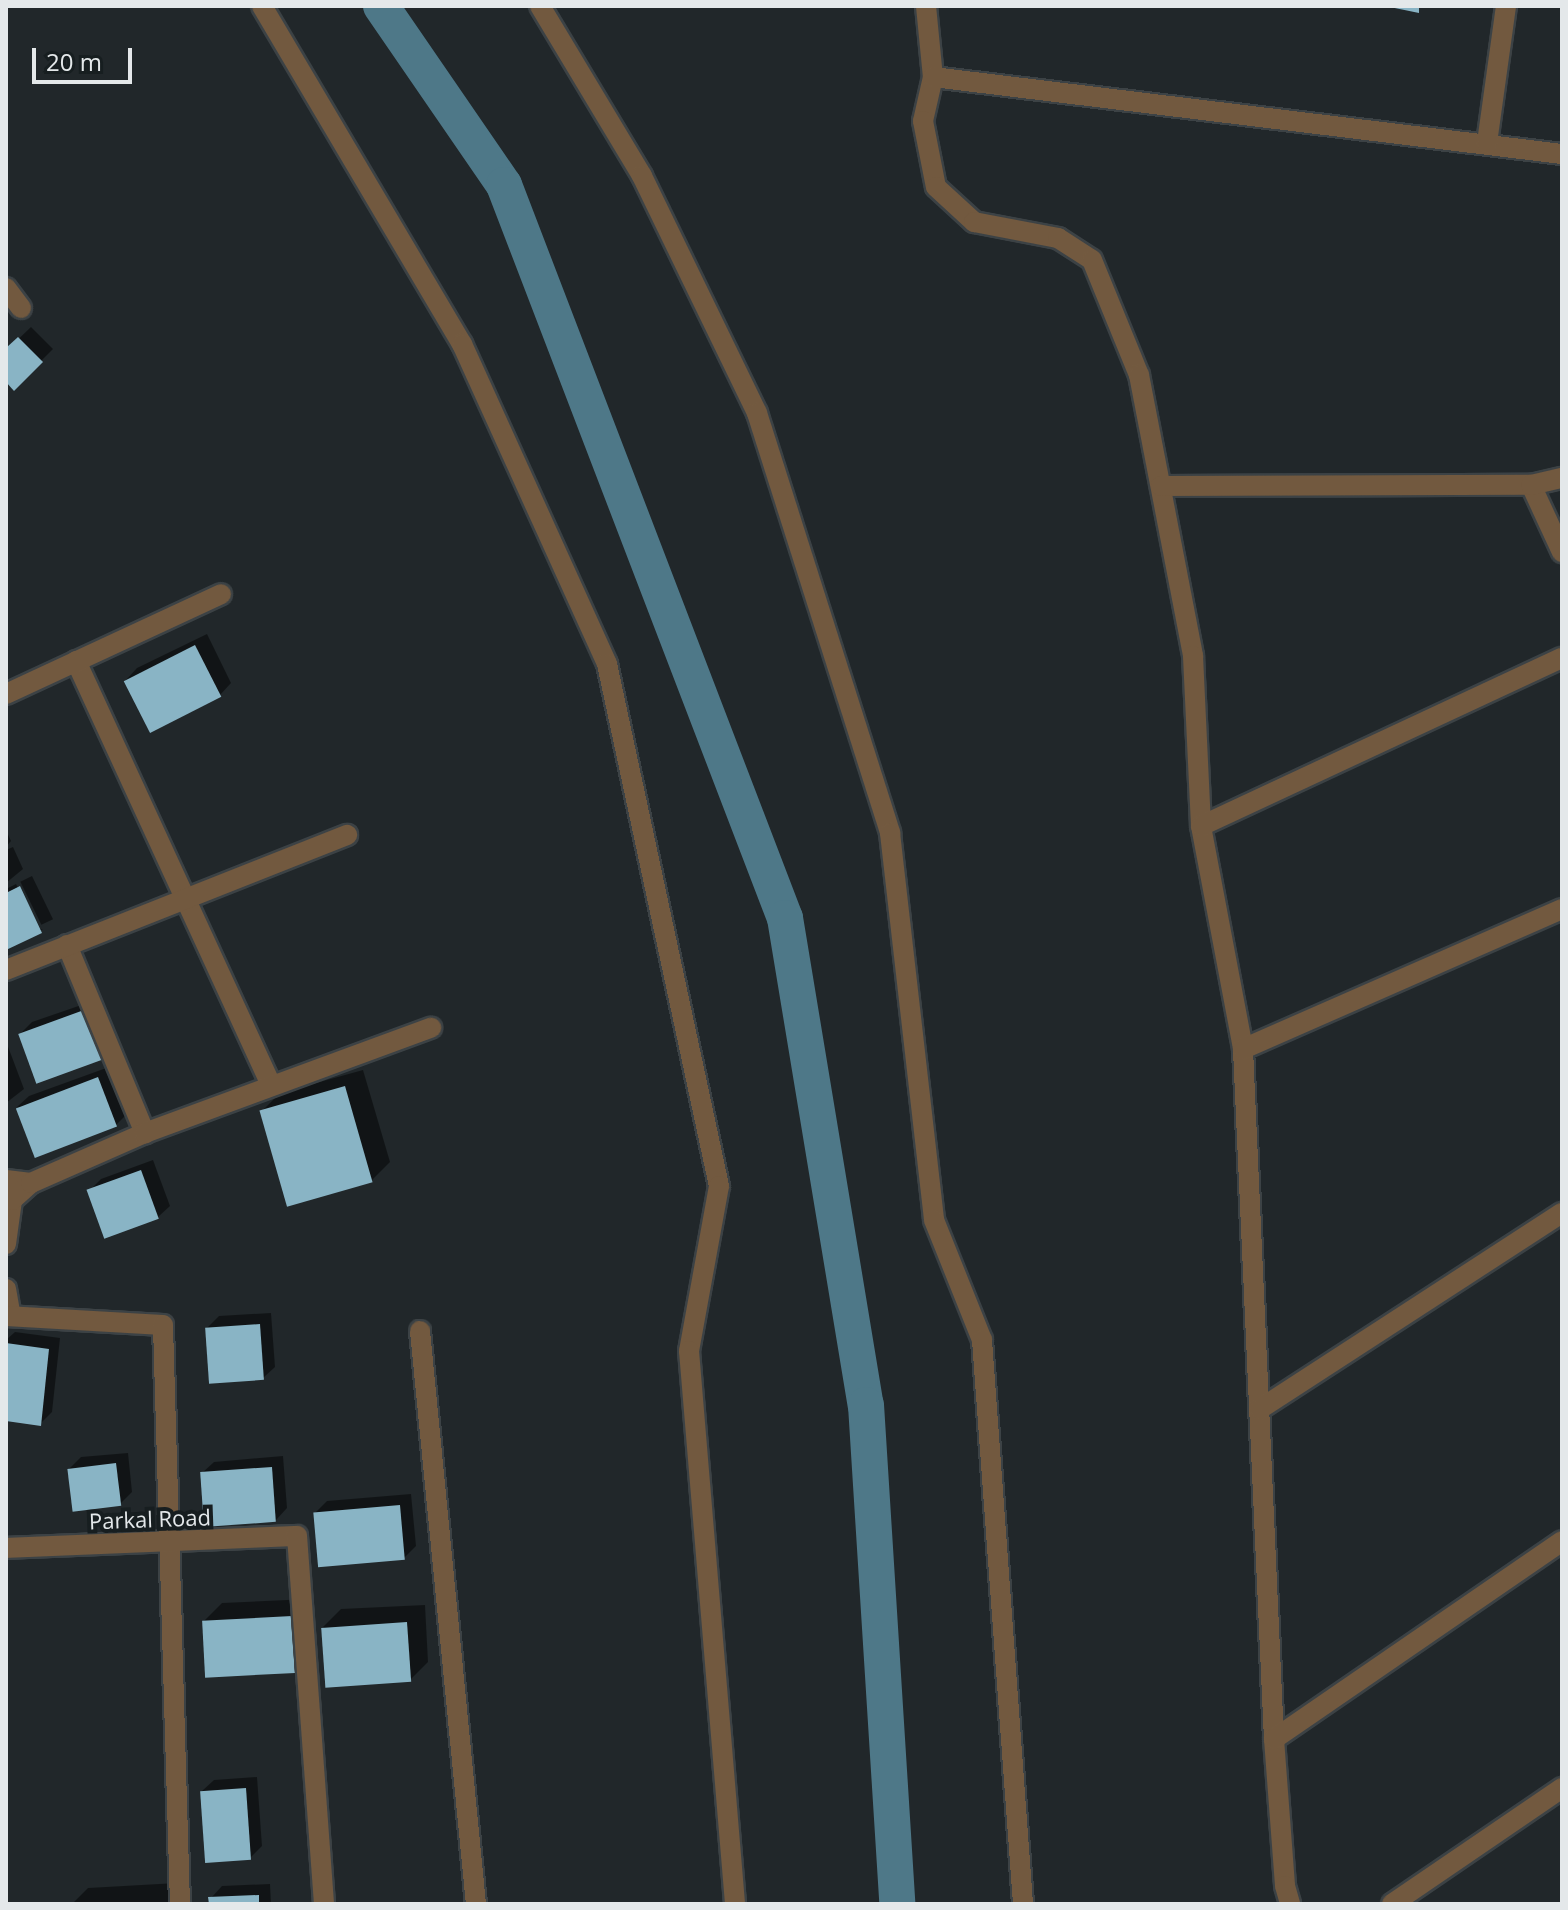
<!DOCTYPE html>
<html>
<head>
<meta charset="utf-8">
<style>
	body { margin:0 }
	#map { position:relative; width:1568px; height:1910px; overflow:hidden; background:#21272a; font-family:"Open Sans",sans-serif }
	div>[style] { position:absolute }
	.shadow>* { inset:0; background:#0007; transform-origin:0 0 }
	.canal>* { height:36px; margin:-18px; padding:0 18px; transform-origin:18px; border-radius:18px; background:#4e7888 }
	.building>* { inset:0; background:#89b4c5; transform-origin:0 0 }
	.roads { filter:drop-shadow(2px 0 #3c4245) drop-shadow(-2px 0 #3c4245) drop-shadow(0 2px #3c4245) drop-shadow(0 -2px #3c4245) }
	.minor>* { height:20px; margin:-10px; padding:0 10px; transform-origin:10px; border-radius:10px; background:#72593f }
	span { translate:-50% -50%; white-space:nowrap; text-align:center; line-height:1.15; -webkit-text-stroke:8px #171e20; paint-order:stroke }
	.street-label { font-size:22px; color:#e4e8ea }
	.frame { position:absolute; inset:0; border:8px solid #e4e8ea; pointer-events:none }
	.scale { position:absolute; left:32px; top:48px; width:100px; height:36px; box-sizing:border-box; border:4px solid #e4e8ea; border-top:0; padding-left:10px; font-size:24px; line-height:28px; white-space:nowrap; color:#e4e8ea; -webkit-text-stroke:6px #171e20; paint-order:stroke }
</style>
</head>
<body>
<div id="map">
	<div class="shadow">
		<i style="clip-path:polygon(31px 327px,53px 349px,14px 388px,6px 380px,6px 351px)"></i>
		<i style="clip-path:polygon(207px 634px,231px 683px,220px 695px,126px 680px,137px 668px)"></i>
		<i style="clip-path:polygon(6px 830px,11px 841px,6px 847px)"></i>
		<i style="clip-path:polygon(13px 847px,23px 869px,6px 883px,6px 850px)"></i>
		<i style="left:32px;top:876px;width:48px;height:13px;rotate:64deg"></i>
		<i style="clip-path:polygon(16px 884px,39px 929px,43px 929px,6px 948px,6px 889px)"></i>
		<i style="clip-path:polygon(96px 1000px,112px 1046px,101px 1058px,20px 1034px,32px 1022px)"></i>
		<i style="clip-path:polygon(7px 1044px,24px 1089px,6px 1103px,6px 1045px)"></i>
		<i style="clip-path:polygon(109px 1067px,127px 1114px,115px 1126px,17px 1107px,29px 1096px)"></i>
		<i style="clip-path:polygon(363px 1070px,390px 1162px,372px 1180px,262px 1111px,280px 1093px)"></i>
		<i style="clip-path:polygon(153px 1160px,170px 1206px,158px 1217px,89px 1191px,101px 1179px)"></i>
		<i style="clip-path:polygon(271px 1313px,275px 1367px,263px 1378px,207px 1328px,219px 1316px)"></i>
		<i style="clip-path:polygon(15px 1332px,60px 1338px,52px 1412px,41px 1423px,6px 1419px,6px 1340px)"></i>
		<i style="clip-path:polygon(128px 1453px,132px 1492px,120px 1504px,69px 1469px,81px 1457px)"></i>
		<i style="clip-path:polygon(283px 1456px,287px 1508px,276px 1520px,202px 1473px,214px 1462px)"></i>
		<i style="clip-path:polygon(411px 1494px,416px 1546px,404px 1558px,315px 1513px,327px 1501px)"></i>
		<i style="clip-path:polygon(309px 1599px,312px 1653px,294px 1671px,204px 1621px,222px 1603px)"></i>
		<i style="clip-path:polygon(425px 1605px,428px 1662px,410px 1680px,323px 1627px,341px 1609px)"></i>
		<i style="clip-path:polygon(257px 1777px,262px 1846px,250px 1858px,202px 1791px,214px 1780px)"></i>
		<i style="clip-path:polygon(177px 1883px,179px 1904px,72px 1904px,88px 1888px)"></i>
		<i style="clip-path:polygon(270px 1884px,271px 1904px,211px 1904px,211px 1898px,222px 1886px)"></i>
	</div>
	<div class="canal">
		<i style="left:381px;top:6px;width:217px;rotate:55.5deg"></i>
		<i style="left:504px;top:185px;width:785px;rotate:69.03deg"></i>
		<i style="left:785px;top:918px;width:494px;rotate:80.6deg"></i>
		<i style="left:866px;top:1405px;width:500px;rotate:86.4deg"></i>
	</div>
	<div class="building">
		<i style="clip-path:polygon(1385px 6px,1419px 6px,1419px 13px)"></i>
		<i style="clip-path:polygon(18px 337px,43px 362px,14px 391px,6px 382px,6px 348px)"></i>
		<i style="left:195px;top:645px;width:58px;height:80px;rotate:63deg"></i>
		<i style="clip-path:polygon(20px 886px,42px 933px,6px 950px,6px 893px)"></i>
		<i style="left:84px;top:1010px;width:53px;height:70px;rotate:70deg"></i>
		<i style="left:98px;top:1077px;width:53px;height:88px;rotate:69deg"></i>
		<i style="left:345px;top:1086px;width:100px;height:89px;rotate:74deg"></i>
		<i style="left:141px;top:1170px;width:52px;height:58px;rotate:70deg"></i>
		<i style="left:260px;top:1324px;width:56px;height:55px;rotate:86deg"></i>
		<i style="clip-path:polygon(6px 1343px,49px 1349px,41px 1426px,6px 1421px)"></i>
		<i style="left:116px;top:1463px;width:43px;height:49px;rotate:83deg"></i>
		<i style="left:272px;top:1467px;width:55px;height:72px;rotate:86deg"></i>
		<i style="left:400px;top:1505px;width:55px;height:87px;rotate:85deg"></i>
		<i style="left:292px;top:1616px;width:57px;height:90px;rotate:87deg"></i>
		<i style="left:407px;top:1622px;width:60px;height:86px;rotate:86deg"></i>
		<i style="left:246px;top:1788px;width:72px;height:46px;rotate:86deg"></i>
		<i style="clip-path:polygon(259px 1895px,259px 1904px,209px 1904px,208px 1897px)"></i>
	</div>
	<div class="roads">
		<div class="minor">
			<i style="left:262px;top:6px;width:393px;rotate:59.4deg"></i>
			<i style="left:462px;top:344px;width:351px;rotate:65.6deg"></i>
			<i style="left:607px;top:664px;width:534px;rotate:77.89deg"></i>
			<i style="left:719px;top:1186px;width:168px;rotate:100.3deg"></i>
			<i style="left:689px;top:1351px;width:555px;rotate:85.24deg"></i>
			<i style="left:540px;top:6px;width:198px;rotate:59deg"></i>
			<i style="left:642px;top:176px;width:263px;rotate:64.1deg"></i>
			<i style="left:757px;top:413px;width:441px;rotate:72.4deg"></i>
			<i style="left:890px;top:833px;width:389px;rotate:83.5deg"></i>
			<i style="left:934px;top:1220px;width:129px;rotate:68.2deg"></i>
			<i style="left:982px;top:1340px;width:565px;rotate:85.84deg"></i>
			<i style="left:926px;top:6px;width:71px;rotate:84.4deg"></i>
			<i style="left:933px;top:77px;width:45px;rotate:102.8deg"></i>
			<i style="left:923px;top:121px;width:67px;rotate:78.9deg"></i>
			<i style="left:936px;top:187px;width:52px;rotate:42.6deg"></i>
			<i style="left:974px;top:222px;width:86px;rotate:10.8deg"></i>
			<i style="left:1058px;top:238px;width:40px;rotate:32.9deg"></i>
			<i style="left:1092px;top:260px;width:124px;rotate:67.8deg"></i>
			<i style="left:1139px;top:375px;width:286px;rotate:79.1deg"></i>
			<i style="left:1193px;top:656px;width:170px;rotate:87.3deg"></i>
			<i style="left:1201px;top:826px;width:227px;rotate:79.3deg"></i>
			<i style="left:1243px;top:1049px;width:691px;rotate:87.43deg"></i>
			<i style="left:1274px;top:1739px;width:147px;rotate:85.7deg"></i>
			<i style="left:1285px;top:1886px;width:19px;rotate:74deg"></i>
			<i style="left:933px;top:77px;width:634px;rotate:6.98deg"></i>
			<i style="left:1487px;top:143px;width:138px;rotate:-82.1deg"></i>
			<i style="left:6px;top:288px;width:25px;rotate:53deg"></i>
			<i style="left:1531px;top:485px;width:74px;rotate:65.2deg"></i>
			<i style="left:1161px;top:486px;width:370px;rotate:-0.2deg"></i>
			<i style="left:1531px;top:485px;width:32px;rotate:-13deg"></i>
			<i style="left:76px;top:661px;width:467px;rotate:65.3deg"></i>
			<i style="left:6px;top:694px;width:237px;rotate:-24.9deg"></i>
			<i style="left:1201px;top:826px;width:398px;rotate:-25deg"></i>
			<i style="left:67px;top:945px;width:204px;rotate:67.5deg"></i>
			<i style="left:6px;top:970px;width:367px;rotate:-21.6deg"></i>
			<i style="left:1243px;top:1049px;width:348px;rotate:-23.7deg"></i>
			<i style="left:6px;top:1180px;width:25px;rotate:7deg"></i>
			<i style="left:6px;top:1244px;width:44px;rotate:-82.2deg"></i>
			<i style="left:12px;top:1200px;width:25px;rotate:-42deg"></i>
			<i style="left:31px;top:1183px;width:124px;rotate:-23.7deg"></i>
			<i style="left:145px;top:1133px;width:305px;rotate:-20.2deg"></i>
			<i style="left:6px;top:1289px;width:27px;rotate:80deg"></i>
			<i style="left:6px;top:1316px;width:157px;rotate:3.3deg"></i>
			<i style="left:163px;top:1325px;width:579px;rotate:88.32deg"></i>
			<i style="left:420px;top:1331px;width:576px;rotate:84.42deg"></i>
			<i style="left:1260px;top:1409px;width:360px;rotate:-33deg"></i>
			<i style="left:6px;top:1548px;width:291px;rotate:-2.4deg"></i>
			<i style="left:297px;top:1536px;width:369px;rotate:85.8deg"></i>
			<i style="left:1274px;top:1739px;width:349px;rotate:-34.5deg"></i>
			<i style="left:1392px;top:1904px;width:206px;rotate:-34.3deg"></i>
		</div>
	</div>
	<div class="street-label">
		<span style="left:150px;top:1519px;rotate:-2deg">Parkal Road</span>
	</div>
	<div class="frame"></div>
	<div class="scale">20 m</div>
</div>
</body>
</html>
